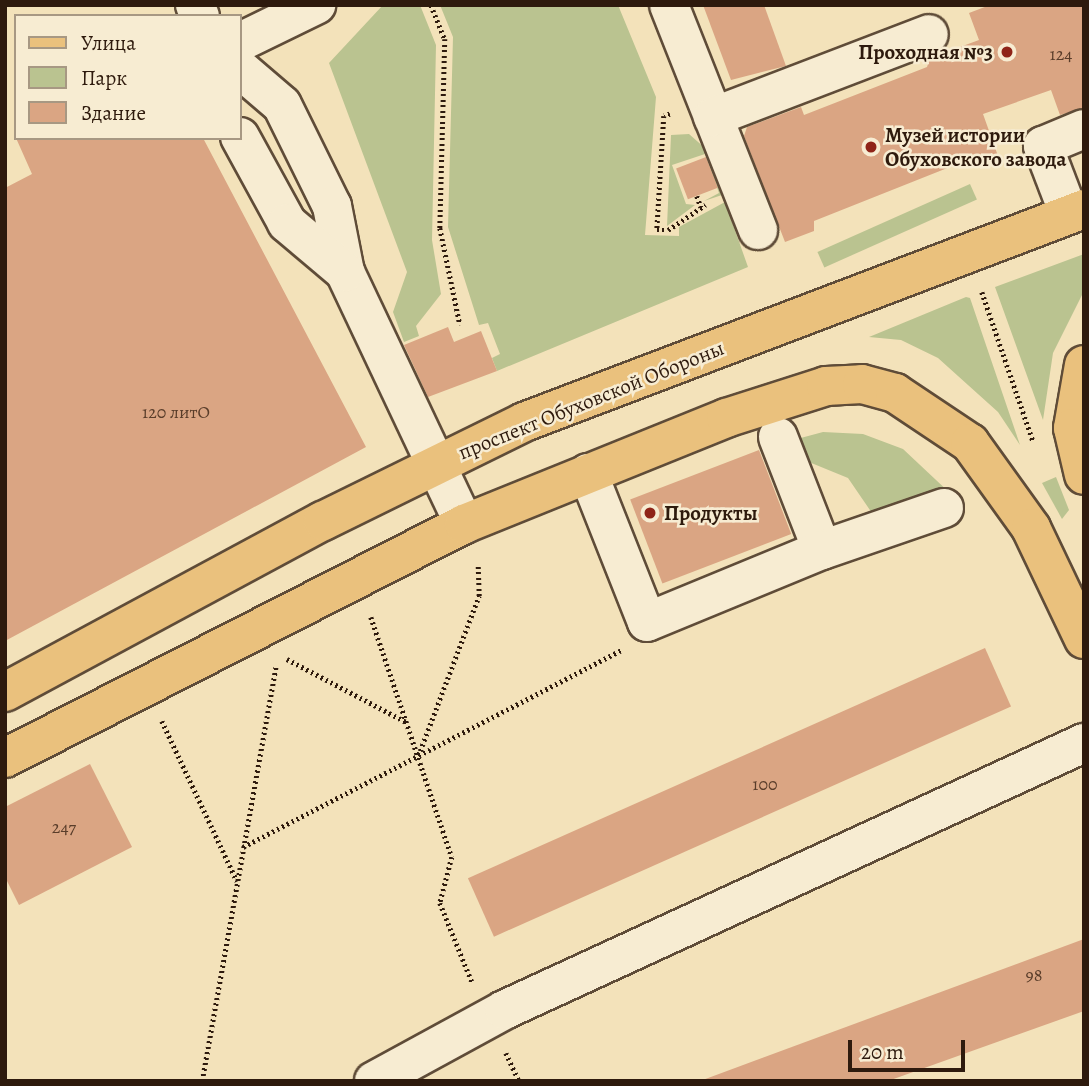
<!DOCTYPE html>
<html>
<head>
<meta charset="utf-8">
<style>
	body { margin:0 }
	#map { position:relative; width:1089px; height:1086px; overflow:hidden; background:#f3e2ba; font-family:Alegreya,serif }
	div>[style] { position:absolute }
	.green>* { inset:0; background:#bac390; transform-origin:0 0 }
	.building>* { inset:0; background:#daa583; transform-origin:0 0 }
	.path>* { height:4.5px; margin-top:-2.25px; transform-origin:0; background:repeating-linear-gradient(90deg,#2e1a0d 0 2px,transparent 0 5.5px) }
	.roads { filter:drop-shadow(2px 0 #5f4c38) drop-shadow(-2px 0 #5f4c38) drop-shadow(0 2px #5f4c38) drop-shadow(0 -2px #5f4c38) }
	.minor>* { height:38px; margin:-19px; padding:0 19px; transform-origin:19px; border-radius:19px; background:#f7ecd2 }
	.major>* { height:38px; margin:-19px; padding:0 19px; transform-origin:19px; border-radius:19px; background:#eac17d }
	.dots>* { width:19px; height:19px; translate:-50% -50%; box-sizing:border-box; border:4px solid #f7ecd2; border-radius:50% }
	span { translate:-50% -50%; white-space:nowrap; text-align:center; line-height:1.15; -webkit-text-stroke:5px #f7ecd2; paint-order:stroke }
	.number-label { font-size:18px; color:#593d2a }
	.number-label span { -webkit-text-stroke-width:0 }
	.poi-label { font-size:21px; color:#2e1a0d; font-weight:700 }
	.right { translate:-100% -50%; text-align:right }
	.left { translate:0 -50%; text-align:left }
	.street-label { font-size:21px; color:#2e1a0d }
	.frame { position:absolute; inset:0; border:7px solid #2e1a0d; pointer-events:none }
	.legend { position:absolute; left:14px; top:14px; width:228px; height:126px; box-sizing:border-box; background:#f7ecd2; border:2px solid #a79883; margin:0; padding:9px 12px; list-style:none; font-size:21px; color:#2e1a0d }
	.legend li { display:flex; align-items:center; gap:14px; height:35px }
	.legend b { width:35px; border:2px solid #a79883 }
	.scale { position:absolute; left:848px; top:1040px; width:117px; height:32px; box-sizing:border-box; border:4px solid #2e1a0d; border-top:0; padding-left:9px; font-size:21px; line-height:24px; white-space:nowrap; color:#2e1a0d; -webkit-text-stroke:5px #f7ecd2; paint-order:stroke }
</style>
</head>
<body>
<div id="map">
	<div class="green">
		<i style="clip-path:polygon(383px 5px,420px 5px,436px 45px,432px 240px,441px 294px,416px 326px,419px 336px,404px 342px,393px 312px,407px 272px,329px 63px)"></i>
		<i style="clip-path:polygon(440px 5px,618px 5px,656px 97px,645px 235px,679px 236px,679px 227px,725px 202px,748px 267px,497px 371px,492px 358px,500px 354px,488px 323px,479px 325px,448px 227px,453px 37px)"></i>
		<i style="clip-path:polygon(689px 134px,706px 149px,722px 195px,704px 201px,719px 193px,705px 154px,672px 165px,686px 204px,695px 205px,667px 226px,671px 135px)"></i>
		<i style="left:970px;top:184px;width:17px;height:167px;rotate:66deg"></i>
		<i style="clip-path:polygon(1084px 254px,1084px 291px,1053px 353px,1043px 420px,995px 287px)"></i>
		<i style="clip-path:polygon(966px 297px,970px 298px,1020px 445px,998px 412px,938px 358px,901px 340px,869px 337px)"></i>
		<i style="clip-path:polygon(823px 432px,863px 434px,903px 449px,952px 495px,874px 516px,848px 478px,804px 460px,797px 439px)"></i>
		<i style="clip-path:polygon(1056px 477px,1069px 510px,1062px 519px,1042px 483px)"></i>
	</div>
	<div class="building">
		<i style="clip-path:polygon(703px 5px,764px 5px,786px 66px,731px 80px)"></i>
		<i style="clip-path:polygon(990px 5px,1084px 5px,1084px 108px,1060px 115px,1051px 90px,983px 114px,998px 156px,970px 168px,965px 161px,814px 221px,814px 231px,785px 242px,744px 136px,747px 127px,801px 107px,804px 115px,927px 67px,930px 58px,979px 40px,969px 13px)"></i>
		<i style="clip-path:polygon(16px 138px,203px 138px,366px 447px,5px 641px,5px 188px,32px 174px)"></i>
		<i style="left:706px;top:157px;width:33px;height:32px;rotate:69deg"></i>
		<i style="clip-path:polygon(448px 327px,454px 342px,481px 331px,497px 371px,428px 397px,404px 345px)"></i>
		<i style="left:759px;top:450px;width:90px;height:138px;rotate:69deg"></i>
		<i style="left:985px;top:648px;width:64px;height:566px;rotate:66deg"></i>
		<i style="clip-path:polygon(90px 764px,132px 847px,19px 905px,5px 877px,5px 807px)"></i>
		<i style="clip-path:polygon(1084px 939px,1084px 1011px,888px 1081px,700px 1081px)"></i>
	</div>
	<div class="path">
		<i style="left:431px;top:5px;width:37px;rotate:68deg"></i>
		<i style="left:445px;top:39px;width:189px;rotate:91.5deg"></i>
		<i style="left:440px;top:228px;width:99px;rotate:78.3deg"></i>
		<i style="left:670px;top:114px;width:6px;rotate:162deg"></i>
		<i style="left:664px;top:116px;width:114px;rotate:93.5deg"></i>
		<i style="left:657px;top:230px;width:11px"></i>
		<i style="left:668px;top:230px;width:45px;rotate:-34deg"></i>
		<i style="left:697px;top:196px;width:12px;rotate:70deg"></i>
		<i style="left:982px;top:292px;width:157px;rotate:71.1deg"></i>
		<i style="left:371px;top:617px;width:253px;rotate:71.4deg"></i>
		<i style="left:452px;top:857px;width:48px;rotate:104.6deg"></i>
		<i style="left:440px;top:903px;width:85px;rotate:67.9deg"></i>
		<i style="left:287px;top:659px;width:137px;rotate:27.9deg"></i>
		<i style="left:162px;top:721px;width:177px;rotate:64.9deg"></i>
		<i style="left:420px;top:751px;width:166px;rotate:-69.2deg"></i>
		<i style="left:479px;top:596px;width:32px;rotate:-92deg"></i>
		<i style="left:243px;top:847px;width:426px;rotate:-27.5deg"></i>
		<i style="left:506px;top:1053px;width:31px;rotate:65deg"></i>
		<i style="left:202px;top:1081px;width:423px;rotate:-79.9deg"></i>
	</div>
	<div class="roads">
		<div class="minor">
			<i style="left:195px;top:5px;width:12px;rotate:66deg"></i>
			<i style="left:669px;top:5px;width:242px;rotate:68.4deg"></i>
			<i style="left:240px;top:42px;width:85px;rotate:-26deg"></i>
			<i style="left:240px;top:69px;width:55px;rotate:40.6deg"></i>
			<i style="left:282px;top:105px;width:113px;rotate:63.7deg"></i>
			<i style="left:332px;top:206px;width:67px;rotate:78.9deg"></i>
			<i style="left:345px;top:272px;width:279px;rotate:64.7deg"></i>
			<i style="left:713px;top:117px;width:231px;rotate:-21deg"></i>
			<i style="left:240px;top:137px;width:98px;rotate:61.3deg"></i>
			<i style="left:287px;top:223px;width:76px;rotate:40.2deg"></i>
			<i style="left:1069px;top:214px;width:73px;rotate:-110.9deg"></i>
			<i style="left:1043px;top:146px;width:44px;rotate:-22.5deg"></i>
			<i style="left:778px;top:437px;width:121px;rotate:68.7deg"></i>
			<i style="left:822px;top:550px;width:129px;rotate:-19deg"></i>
			<i style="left:588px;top:473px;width:160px;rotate:68.4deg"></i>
			<i style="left:647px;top:622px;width:189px;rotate:-22.4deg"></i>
			<i style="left:374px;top:1081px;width:148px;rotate:-28.6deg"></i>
			<i style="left:504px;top:1010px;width:639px;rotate:-24.72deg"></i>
		</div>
		<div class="major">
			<i style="left:1084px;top:365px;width:64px;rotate:99.9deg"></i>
			<i style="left:1073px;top:428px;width:48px;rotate:76.8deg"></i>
			<i style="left:5px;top:692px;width:361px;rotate:-28.3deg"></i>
			<i style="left:323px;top:521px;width:224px;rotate:-26.2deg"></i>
			<i style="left:524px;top:422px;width:599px;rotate:-20.82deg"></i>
			<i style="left:5px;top:758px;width:515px;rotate:-27.01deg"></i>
			<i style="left:464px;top:524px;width:283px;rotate:-22deg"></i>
			<i style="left:726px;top:418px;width:105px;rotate:-17.7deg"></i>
			<i style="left:826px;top:386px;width:36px;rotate:-3deg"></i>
			<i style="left:862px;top:384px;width:34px;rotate:15deg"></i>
			<i style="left:895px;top:393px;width:90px;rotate:33.7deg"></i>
			<i style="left:970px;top:443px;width:105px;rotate:54.3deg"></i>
			<i style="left:1031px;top:528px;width:123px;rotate:64.5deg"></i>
		</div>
	</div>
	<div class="dots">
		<i style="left:1007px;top:52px;background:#8f2418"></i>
		<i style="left:871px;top:147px;background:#8f2418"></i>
		<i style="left:650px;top:513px;background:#8f2418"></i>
	</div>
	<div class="number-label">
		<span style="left:1061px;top:54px">124</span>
		<span style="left:176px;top:412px">120 литО</span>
		<span style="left:765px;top:784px">100</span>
		<span style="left:64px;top:827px">247</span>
		<span style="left:1034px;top:975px">98</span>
	</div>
	<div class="poi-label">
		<span class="right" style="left:993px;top:52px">Проходная №3</span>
		<span class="left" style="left:885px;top:147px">Музей истории<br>Обуховского завода</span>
		<span class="left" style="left:664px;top:513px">Продукты</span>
	</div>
	<div class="street-label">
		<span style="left:591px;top:400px;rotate:-22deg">проспект Обуховской Обороны</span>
	</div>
	<div class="frame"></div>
	<ul class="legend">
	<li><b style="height:9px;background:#eac17d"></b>Улица</li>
	<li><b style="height:19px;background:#bac390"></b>Парк</li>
	<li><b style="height:19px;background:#daa583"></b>Здание</li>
	</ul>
	<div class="scale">20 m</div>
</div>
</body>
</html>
